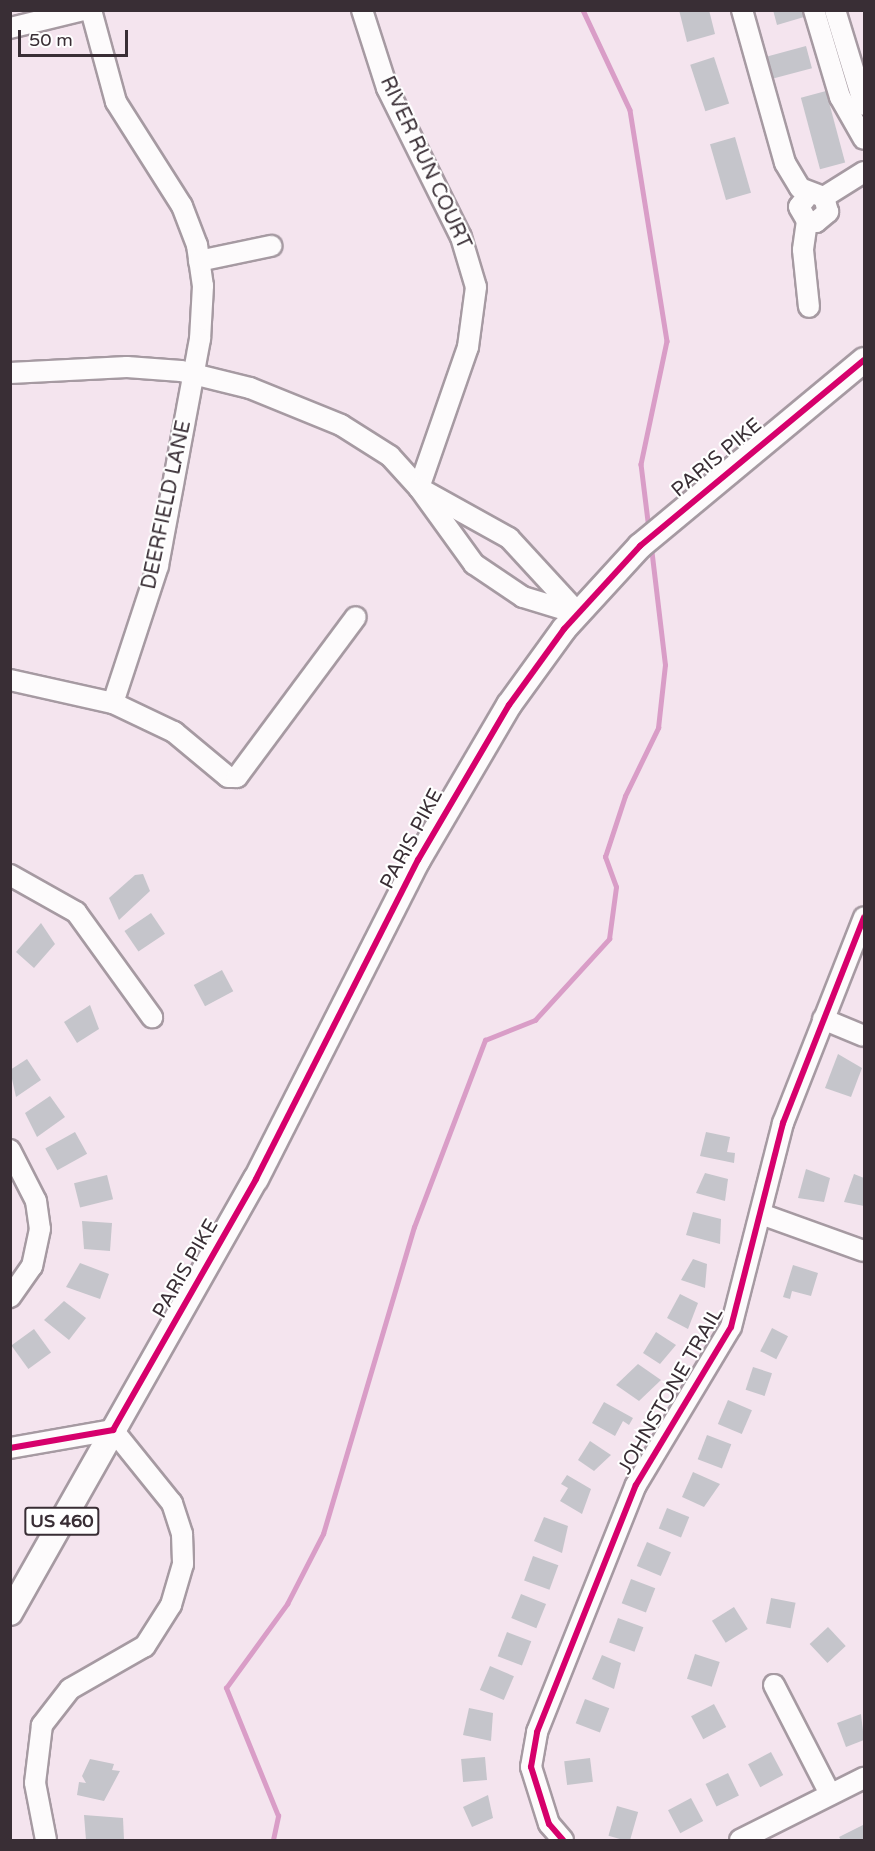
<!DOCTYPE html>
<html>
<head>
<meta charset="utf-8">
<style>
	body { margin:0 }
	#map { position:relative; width:875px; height:1851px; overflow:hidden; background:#f4e4ee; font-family:"Varela Round",sans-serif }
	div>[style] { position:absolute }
	.stream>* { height:4.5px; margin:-2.25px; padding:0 2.25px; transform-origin:2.25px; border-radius:2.25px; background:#d99dc7 }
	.building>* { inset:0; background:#c5c5cb; transform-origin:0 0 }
	.roads { filter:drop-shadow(2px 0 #a69aa2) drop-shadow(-2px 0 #a69aa2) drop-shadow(0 2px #a69aa2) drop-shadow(0 -2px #a69aa2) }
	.minor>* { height:20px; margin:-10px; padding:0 10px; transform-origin:10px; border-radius:10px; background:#fdfbfc }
	.major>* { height:24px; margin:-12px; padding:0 12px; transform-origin:12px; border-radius:12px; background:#fdfbfc }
	.cycleway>* { height:6px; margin:-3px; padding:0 3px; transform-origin:3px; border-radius:3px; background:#d6006c }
	span { translate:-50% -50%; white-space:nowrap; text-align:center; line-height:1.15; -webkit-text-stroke:4.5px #fff; paint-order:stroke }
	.shield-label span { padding:2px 4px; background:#fff; border:2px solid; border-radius:4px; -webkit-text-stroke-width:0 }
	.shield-label { font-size:18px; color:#392e35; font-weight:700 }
	.street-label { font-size:20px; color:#392e35 }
	.frame { position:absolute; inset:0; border:12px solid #392e35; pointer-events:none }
	.scale { position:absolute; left:18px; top:30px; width:110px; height:27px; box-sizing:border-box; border:3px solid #392e35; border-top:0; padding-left:8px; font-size:18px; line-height:21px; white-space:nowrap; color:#392e35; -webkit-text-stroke:4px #fff; paint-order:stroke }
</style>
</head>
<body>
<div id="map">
	<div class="stream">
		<i style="left:583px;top:10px;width:110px;rotate:64.8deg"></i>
		<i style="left:630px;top:110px;width:234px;rotate:80.9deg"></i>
		<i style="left:667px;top:341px;width:126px;rotate:101.9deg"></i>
		<i style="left:641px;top:464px;width:65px;rotate:83deg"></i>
		<i style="left:273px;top:1840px;width:25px;rotate:-78deg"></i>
		<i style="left:278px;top:1816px;width:138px;rotate:-112.1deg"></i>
		<i style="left:226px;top:1688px;width:104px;rotate:-54deg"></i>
		<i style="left:287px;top:1604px;width:79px;rotate:-62.8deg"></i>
		<i style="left:323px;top:1534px;width:320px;rotate:-73.5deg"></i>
		<i style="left:414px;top:1227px;width:200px;rotate:-69.2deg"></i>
		<i style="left:485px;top:1040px;width:54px;rotate:-21.8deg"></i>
		<i style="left:535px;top:1020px;width:110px;rotate:-47.6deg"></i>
		<i style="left:609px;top:939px;width:52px;rotate:-82.3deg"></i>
		<i style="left:616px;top:887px;width:32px;rotate:-110deg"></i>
		<i style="left:605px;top:857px;width:64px;rotate:-71.8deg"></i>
		<i style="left:625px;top:796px;width:76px;rotate:-64.1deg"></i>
		<i style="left:658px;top:728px;width:63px;rotate:-83.7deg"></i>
		<i style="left:665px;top:665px;width:119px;rotate:-96.8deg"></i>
	</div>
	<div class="building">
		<i style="clip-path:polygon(679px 10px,709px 10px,715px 34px,687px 42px)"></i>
		<i style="clip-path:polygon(773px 10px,802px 10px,804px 17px,777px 25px)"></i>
		<i style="left:806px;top:46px;width:23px;height:45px;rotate:75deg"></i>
		<i style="left:714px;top:57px;width:49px;height:25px;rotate:72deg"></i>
		<i style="left:826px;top:91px;width:74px;height:26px;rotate:75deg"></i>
		<i style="left:735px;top:137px;width:58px;height:26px;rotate:74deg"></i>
		<i style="clip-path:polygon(143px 874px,150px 891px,119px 920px,109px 898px,135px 875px)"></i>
		<i style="left:151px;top:913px;width:25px;height:32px;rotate:56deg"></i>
		<i style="clip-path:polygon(41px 923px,55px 944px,34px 968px,16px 952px)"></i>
		<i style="left:222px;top:970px;width:24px;height:32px;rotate:62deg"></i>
		<i style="clip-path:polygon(90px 1005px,99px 1029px,77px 1043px,64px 1022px)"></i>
		<i style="clip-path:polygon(838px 1054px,862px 1068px,851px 1097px,825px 1088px)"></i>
		<i style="clip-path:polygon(27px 1059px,41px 1080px,16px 1097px,10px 1070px)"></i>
		<i style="clip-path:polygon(50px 1096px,65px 1117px,37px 1137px,25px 1113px)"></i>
		<i style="left:75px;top:1132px;width:25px;height:34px;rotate:61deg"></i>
		<i style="clip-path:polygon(706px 1132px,730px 1137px,727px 1152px,735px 1153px,734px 1163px,700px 1156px)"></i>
		<i style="clip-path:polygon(806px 1169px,830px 1178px,824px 1202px,798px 1198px)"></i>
		<i style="clip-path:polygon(705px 1173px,728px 1179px,725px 1201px,696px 1193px)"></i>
		<i style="clip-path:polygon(854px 1174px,864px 1178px,864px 1206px,844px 1202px)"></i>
		<i style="left:107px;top:1175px;width:25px;height:34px;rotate:76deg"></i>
		<i style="clip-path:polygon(693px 1212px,721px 1219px,720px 1244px,686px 1235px)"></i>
		<i style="clip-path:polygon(82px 1221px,112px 1223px,110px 1251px,84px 1249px)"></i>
		<i style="clip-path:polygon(693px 1259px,707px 1264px,705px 1288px,681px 1280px)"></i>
		<i style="clip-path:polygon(80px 1263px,109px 1274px,100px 1299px,66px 1287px)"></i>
		<i style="clip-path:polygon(793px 1265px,818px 1273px,811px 1296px,792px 1291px,790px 1299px,783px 1297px)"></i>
		<i style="clip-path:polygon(680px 1294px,698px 1303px,688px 1329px,667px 1318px)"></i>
		<i style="clip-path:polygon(64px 1301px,86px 1318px,69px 1340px,44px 1320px)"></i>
		<i style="left:772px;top:1328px;width:18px;height:26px;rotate:27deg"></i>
		<i style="left:34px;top:1329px;width:29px;height:28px;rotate:54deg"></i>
		<i style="clip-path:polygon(656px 1332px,676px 1345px,660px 1364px,643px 1353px)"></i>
		<i style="clip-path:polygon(638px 1364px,661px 1380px,639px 1401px,616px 1385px)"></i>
		<i style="left:753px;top:1367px;width:20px;height:24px;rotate:18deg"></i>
		<i style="left:728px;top:1400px;width:26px;height:26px;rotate:23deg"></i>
		<i style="clip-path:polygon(604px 1402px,633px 1418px,629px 1425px,623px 1421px,615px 1436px,592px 1423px)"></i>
		<i style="left:707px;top:1435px;width:26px;height:26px;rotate:21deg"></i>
		<i style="clip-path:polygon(590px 1441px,611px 1455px,594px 1471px,578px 1460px)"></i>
		<i style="clip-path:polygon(693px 1472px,720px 1484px,704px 1507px,682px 1497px)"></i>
		<i style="clip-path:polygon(567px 1475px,591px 1489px,582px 1514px,560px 1501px,568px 1488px,561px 1484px)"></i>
		<i style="left:667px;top:1508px;width:24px;height:22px;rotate:22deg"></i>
		<i style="clip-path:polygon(544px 1517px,568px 1526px,562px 1553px,534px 1541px)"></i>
		<i style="left:647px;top:1542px;width:26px;height:26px;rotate:23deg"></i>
		<i style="left:533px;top:1556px;width:27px;height:26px;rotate:20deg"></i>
		<i style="left:631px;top:1579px;width:26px;height:26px;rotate:21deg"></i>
		<i style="left:521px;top:1594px;width:27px;height:26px;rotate:22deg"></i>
		<i style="left:771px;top:1598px;width:25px;height:26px;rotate:11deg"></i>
		<i style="left:734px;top:1607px;width:26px;height:26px;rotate:58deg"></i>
		<i style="left:618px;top:1618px;width:27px;height:26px;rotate:20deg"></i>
		<i style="left:828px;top:1627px;width:26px;height:25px;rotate:47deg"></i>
		<i style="left:507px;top:1632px;width:26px;height:26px;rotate:21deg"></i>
		<i style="left:695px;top:1654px;width:26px;height:26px;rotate:18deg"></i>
		<i style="clip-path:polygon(602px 1655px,621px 1663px,614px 1689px,592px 1679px)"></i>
		<i style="left:490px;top:1666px;width:26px;height:26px;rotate:23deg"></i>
		<i style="left:585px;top:1699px;width:26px;height:26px;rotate:21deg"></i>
		<i style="left:714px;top:1704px;width:26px;height:26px;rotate:62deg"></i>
		<i style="clip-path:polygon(469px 1708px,493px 1713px,491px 1741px,463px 1735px)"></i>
		<i style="clip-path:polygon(861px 1714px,864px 1740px,846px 1747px,837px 1723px)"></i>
		<i style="left:771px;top:1752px;width:26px;height:26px;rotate:62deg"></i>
		<i style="left:485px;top:1757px;width:23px;height:24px;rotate:85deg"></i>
		<i style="left:590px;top:1758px;width:24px;height:26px;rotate:83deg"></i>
		<i style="clip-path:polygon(90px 1759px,114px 1764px,112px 1770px,120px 1771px,104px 1801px,77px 1795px,79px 1782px,86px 1783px,82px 1776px)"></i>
		<i style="left:728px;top:1773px;width:25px;height:25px;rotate:64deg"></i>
		<i style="clip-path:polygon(488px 1795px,493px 1818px,472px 1827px,463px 1807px)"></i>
		<i style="left:691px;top:1798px;width:26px;height:26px;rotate:62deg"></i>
		<i style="left:617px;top:1806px;width:22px;height:31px;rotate:16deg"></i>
		<i style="clip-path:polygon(84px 1815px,123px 1818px,124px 1840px,86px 1840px)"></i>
		<i style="clip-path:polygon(863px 1825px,864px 1840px,841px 1840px,839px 1837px)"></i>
	</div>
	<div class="roads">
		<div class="minor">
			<i style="left:91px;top:10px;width:95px;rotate:74.8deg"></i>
			<i style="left:116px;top:102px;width:123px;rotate:57.6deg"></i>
			<i style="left:182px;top:206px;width:42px;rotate:69deg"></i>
			<i style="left:197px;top:245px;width:41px;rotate:81.7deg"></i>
			<i style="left:203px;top:286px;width:53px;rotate:93.2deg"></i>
			<i style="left:200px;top:339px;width:231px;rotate:100.5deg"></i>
			<i style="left:158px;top:566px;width:144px;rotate:108.2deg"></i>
			<i style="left:362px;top:10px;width:82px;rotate:72.2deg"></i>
			<i style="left:387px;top:88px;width:166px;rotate:63.6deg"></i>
			<i style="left:461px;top:237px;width:52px;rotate:73.3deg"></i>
			<i style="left:476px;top:287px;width:61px;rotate:97.6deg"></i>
			<i style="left:468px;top:347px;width:149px;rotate:109.2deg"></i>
			<i style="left:742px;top:10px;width:159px;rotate:74.3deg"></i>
			<i style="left:785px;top:163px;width:29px;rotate:59deg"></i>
			<i style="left:800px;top:188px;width:26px;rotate:21deg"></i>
			<i style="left:824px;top:197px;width:47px;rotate:-32deg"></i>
			<i style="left:814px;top:10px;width:91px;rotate:73.4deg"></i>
			<i style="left:840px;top:97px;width:48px;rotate:60.3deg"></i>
			<i style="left:835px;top:10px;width:99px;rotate:73deg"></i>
			<i style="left:10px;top:28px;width:76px;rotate:-13.7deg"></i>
			<i style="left:809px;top:194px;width:16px;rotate:128deg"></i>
			<i style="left:799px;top:207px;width:16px;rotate:60deg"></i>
			<i style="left:807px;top:221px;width:9px;rotate:6deg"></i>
			<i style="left:816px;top:222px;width:16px;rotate:-40deg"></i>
			<i style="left:828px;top:212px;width:16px;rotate:-105deg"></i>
			<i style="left:807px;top:221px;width:29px;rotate:98deg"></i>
			<i style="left:803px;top:250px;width:57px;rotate:84deg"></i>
			<i style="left:199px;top:261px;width:74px;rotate:-11.8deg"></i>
			<i style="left:10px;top:373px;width:117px;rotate:-2.9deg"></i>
			<i style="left:127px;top:367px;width:54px;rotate:4.2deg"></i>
			<i style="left:181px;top:371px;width:71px;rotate:13.8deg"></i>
			<i style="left:250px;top:388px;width:98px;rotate:22.1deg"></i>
			<i style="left:341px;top:425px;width:58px;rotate:32.3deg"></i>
			<i style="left:390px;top:456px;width:43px;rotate:47.8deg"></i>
			<i style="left:419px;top:488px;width:103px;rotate:29.1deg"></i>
			<i style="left:509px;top:538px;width:103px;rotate:47.4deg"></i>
			<i style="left:419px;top:488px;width:94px;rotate:54.1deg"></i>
			<i style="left:474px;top:564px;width:59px;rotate:34deg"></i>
			<i style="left:523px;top:597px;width:59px;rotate:16.9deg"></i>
			<i style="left:10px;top:680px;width:106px;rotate:12.6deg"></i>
			<i style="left:113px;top:703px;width:68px;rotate:25.4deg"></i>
			<i style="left:174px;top:732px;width:70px;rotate:39.8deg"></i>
			<i style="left:228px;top:777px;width:9px"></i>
			<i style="left:237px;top:777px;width:199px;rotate:-53.4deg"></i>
			<i style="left:10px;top:875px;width:76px;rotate:29.3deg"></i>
			<i style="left:76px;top:912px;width:130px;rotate:54.1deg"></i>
			<i style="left:823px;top:1019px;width:44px;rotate:22.5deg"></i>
			<i style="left:10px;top:1150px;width:57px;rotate:63deg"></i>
			<i style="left:36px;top:1201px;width:28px;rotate:82deg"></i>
			<i style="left:40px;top:1229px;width:38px;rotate:102deg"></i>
			<i style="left:32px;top:1266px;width:38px;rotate:125deg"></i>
			<i style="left:761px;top:1214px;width:109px;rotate:19.8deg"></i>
			<i style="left:10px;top:1448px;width:105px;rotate:-9.9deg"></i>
			<i style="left:113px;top:1430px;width:94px;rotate:51.1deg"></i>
			<i style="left:172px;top:1503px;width:33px;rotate:72deg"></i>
			<i style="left:182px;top:1534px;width:30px;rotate:88deg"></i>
			<i style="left:183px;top:1564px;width:43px;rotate:106.3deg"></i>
			<i style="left:171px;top:1605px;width:49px;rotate:122.4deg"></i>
			<i style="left:145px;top:1646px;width:86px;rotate:150.2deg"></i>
			<i style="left:70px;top:1689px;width:46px;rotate:127.9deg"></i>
			<i style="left:42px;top:1725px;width:58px;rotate:96.9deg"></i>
			<i style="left:35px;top:1783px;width:58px;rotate:79.1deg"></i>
			<i style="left:774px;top:1685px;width:123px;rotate:62.8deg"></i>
			<i style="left:563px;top:1840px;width:21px;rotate:-131deg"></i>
			<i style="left:549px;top:1824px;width:60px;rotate:-107.5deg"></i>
			<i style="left:531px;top:1767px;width:36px;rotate:-80deg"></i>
			<i style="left:537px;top:1732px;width:266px;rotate:-68.2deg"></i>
			<i style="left:636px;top:1485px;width:184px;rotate:-59deg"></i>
			<i style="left:731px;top:1327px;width:211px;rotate:-75.7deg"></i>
			<i style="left:783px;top:1123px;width:221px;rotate:-68.5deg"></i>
			<i style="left:740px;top:1840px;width:139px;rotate:-26.6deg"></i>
		</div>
		<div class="major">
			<i style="left:10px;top:1613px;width:499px;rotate:-60.5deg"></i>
			<i style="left:256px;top:1179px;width:358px;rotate:-63.1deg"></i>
			<i style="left:418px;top:860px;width:180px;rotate:-59.6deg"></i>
			<i style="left:509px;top:705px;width:94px;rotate:-54.1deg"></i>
			<i style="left:564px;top:629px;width:113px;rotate:-47.5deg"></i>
			<i style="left:640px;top:546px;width:291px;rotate:-39.7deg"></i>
		</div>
	</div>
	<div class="cycleway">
		<i style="left:10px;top:1448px;width:105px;rotate:-9.9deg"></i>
		<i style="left:113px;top:1430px;width:289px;rotate:-60.3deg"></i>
		<i style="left:256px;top:1179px;width:358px;rotate:-63.1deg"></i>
		<i style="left:418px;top:860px;width:180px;rotate:-59.6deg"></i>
		<i style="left:509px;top:705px;width:94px;rotate:-54.1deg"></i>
		<i style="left:564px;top:629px;width:113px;rotate:-47.5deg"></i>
		<i style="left:640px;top:546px;width:291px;rotate:-39.7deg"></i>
		<i style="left:563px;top:1840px;width:21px;rotate:-131deg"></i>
		<i style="left:549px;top:1824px;width:60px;rotate:-107.5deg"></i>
		<i style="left:531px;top:1767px;width:36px;rotate:-80deg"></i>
		<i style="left:537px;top:1732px;width:266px;rotate:-68.2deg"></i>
		<i style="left:636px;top:1485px;width:184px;rotate:-59deg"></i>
		<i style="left:731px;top:1327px;width:211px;rotate:-75.7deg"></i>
		<i style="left:783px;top:1123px;width:221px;rotate:-68.5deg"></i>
	</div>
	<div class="shield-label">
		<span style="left:62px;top:1521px">US 460</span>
	</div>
	<div class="street-label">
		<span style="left:425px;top:163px;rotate:65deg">RIVER RUN COURT</span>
		<span style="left:717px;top:458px;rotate:-40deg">PARIS PIKE</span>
		<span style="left:167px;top:505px;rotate:-78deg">DEERFIELD LANE</span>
		<span style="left:412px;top:839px;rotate:-62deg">PARIS PIKE</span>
		<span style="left:186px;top:1269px;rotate:-60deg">PARIS PIKE</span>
		<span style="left:671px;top:1391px;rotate:-60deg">JOHNSTONE TRAIL</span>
	</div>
	<div class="frame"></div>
	<div class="scale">50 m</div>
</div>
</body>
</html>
